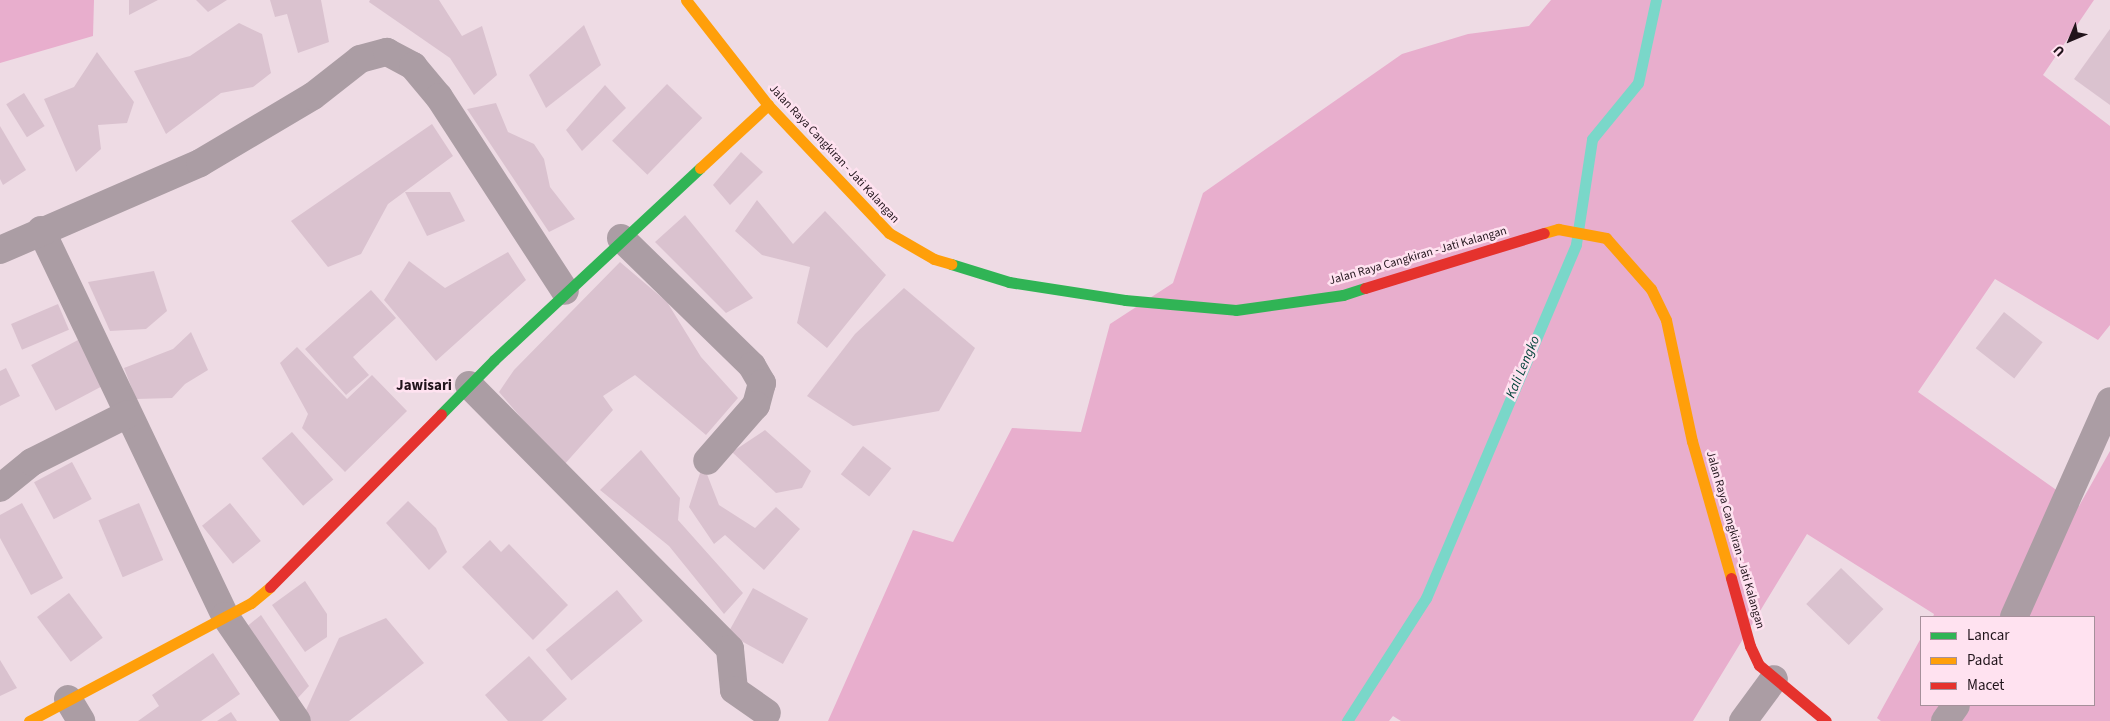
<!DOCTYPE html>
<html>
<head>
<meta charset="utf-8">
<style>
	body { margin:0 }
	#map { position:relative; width:2110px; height:721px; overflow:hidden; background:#eedbe4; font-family:"Source Sans 3",sans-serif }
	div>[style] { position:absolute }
	.forest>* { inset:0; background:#e8aecd }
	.stream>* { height:11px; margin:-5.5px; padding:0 5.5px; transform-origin:5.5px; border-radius:5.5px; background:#7ad7c9 }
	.building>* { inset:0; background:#dac2cf; transform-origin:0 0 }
	.street>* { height:28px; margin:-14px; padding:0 14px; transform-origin:14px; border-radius:14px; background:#ab9da4 }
	.fast>* { height:11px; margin:-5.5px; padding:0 5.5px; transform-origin:5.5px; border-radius:5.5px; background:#30b455 }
	.slow>* { height:11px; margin:-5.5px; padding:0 5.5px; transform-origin:5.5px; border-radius:5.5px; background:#ff9f0a }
	.jam>* { height:11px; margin:-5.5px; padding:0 5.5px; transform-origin:5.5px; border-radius:5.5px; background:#e5322d }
	span { translate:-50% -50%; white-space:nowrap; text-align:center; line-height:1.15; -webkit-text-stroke:5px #ffe2f0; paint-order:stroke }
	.street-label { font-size:12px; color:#21141b }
	.water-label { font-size:14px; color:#04453c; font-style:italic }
	.quarter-label { font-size:15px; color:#21141b; font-weight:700 }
	.legend { position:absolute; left:1920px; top:616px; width:175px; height:90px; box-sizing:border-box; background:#ffe2f0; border:1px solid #a6909b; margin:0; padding:6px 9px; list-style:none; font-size:15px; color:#21141b }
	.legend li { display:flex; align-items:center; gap:10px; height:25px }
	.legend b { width:25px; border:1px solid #a6909b }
	.north { position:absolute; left:2045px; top:15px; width:50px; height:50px; -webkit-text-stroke:4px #ffe2f0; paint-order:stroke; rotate:225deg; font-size:14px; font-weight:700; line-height:20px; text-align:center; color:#21141b }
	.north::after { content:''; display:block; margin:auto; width:18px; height:22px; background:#21141b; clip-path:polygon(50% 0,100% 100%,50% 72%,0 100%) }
</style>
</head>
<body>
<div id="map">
	<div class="forest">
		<i style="clip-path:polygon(0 0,94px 0,93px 36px,0 63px)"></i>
		<i style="clip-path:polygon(1551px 0,2094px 0,2043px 75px,2110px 126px,2110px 325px,2098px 340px,1995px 279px,1918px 392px,2079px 506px,2110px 451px,2110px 721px,1881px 721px,1877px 718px,1921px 638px,1921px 705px,2094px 705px,2094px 617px,1933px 617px,1934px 614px,1807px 534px,1693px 721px,1401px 721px,1393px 716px,1389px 721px,828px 721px,913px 530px,953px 542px,1012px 428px,1081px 432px,1110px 324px,1173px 283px,1203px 193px,1402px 54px,1468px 34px,1529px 26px)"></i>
	</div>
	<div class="stream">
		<i style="left:1347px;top:721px;width:146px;rotate:-57.3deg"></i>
		<i style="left:1426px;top:598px;width:384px;rotate:-67deg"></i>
		<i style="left:1576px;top:244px;width:106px;rotate:-81.3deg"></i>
		<i style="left:1592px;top:139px;width:72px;rotate:-50.6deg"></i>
		<i style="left:1638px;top:83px;width:85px;rotate:-77.8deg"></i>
	</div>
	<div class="building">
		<i style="clip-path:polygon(129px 0,158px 0,129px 15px)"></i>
		<i style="clip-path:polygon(196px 0,227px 0,208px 12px)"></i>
		<i style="clip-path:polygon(270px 0,321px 0,329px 42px,298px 53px,287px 14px,275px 17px)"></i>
		<i style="clip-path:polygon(370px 0,439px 0,462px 36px,482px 26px,497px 75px,474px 95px,450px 58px,369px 2px)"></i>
		<i style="clip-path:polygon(239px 23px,262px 34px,271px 73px,253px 87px,221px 93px,166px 134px,134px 71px,190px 56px)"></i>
		<i style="clip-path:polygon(584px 25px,601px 65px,546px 108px,529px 75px)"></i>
		<i style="clip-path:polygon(2110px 29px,2110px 105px,2074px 79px)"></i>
		<i style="clip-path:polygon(97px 52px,134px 102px,127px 123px,98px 125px,101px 149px,76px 172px,44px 99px,74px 87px)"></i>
		<i style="left:667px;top:84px;width:49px;height:79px;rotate:44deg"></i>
		<i style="clip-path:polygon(605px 85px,626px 108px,582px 151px,566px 130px)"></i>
		<i style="left:24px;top:93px;width:39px;height:21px;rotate:58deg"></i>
		<i style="clip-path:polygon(496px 103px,508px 132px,534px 144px,544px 159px,550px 187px,575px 219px,549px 232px,467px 109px)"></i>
		<i style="clip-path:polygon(432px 124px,453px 156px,388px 204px,361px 254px,328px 267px,291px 221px)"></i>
		<i style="clip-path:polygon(0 126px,26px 170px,3px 185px,0 179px)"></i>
		<i style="clip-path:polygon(741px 152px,763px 172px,730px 205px,713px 185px)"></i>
		<i style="clip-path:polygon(405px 192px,450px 192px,465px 221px,427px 236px)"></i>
		<i style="clip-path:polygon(757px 200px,793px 244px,825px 211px,886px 275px,827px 348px,797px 323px,810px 267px,762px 255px,735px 231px)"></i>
		<i style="clip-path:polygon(685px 215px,717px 254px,753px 298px,726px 313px,655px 242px)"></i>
		<i style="clip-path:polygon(508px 252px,526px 280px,436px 361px,384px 300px,409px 261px,445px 288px)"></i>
		<i style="clip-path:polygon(620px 262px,667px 302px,701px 357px,738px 398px,706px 435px,635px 375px,603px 396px,613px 410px,563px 466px,499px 392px,514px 370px)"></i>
		<i style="clip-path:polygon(154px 271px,167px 311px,146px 329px,110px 331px,88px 282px)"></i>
		<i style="clip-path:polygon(904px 288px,975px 348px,939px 411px,853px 426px,807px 396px,855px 334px)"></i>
		<i style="clip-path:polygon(371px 290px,396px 318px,353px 357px,369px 375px,346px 395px,305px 349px)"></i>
		<i style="left:58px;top:304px;width:28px;height:51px;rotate:67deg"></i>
		<i style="left:2004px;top:312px;width:49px;height:46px;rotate:38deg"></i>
		<i style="clip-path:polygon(191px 332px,208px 370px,185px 384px,172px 398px,136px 399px,124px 368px,173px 349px)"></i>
		<i style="left:78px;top:340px;width:52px;height:53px;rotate:62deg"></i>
		<i style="clip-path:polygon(297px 347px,347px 399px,372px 375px,407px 411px,345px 472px,302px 428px,308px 414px,280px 363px)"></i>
		<i style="clip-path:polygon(6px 368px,20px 396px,0 406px,0 371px)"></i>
		<i style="clip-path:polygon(765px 430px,811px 471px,802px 488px,776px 493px,732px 452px)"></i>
		<i style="left:292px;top:432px;width:63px;height:40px;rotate:49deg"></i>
		<i style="left:863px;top:446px;width:36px;height:36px;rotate:38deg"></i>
		<i style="clip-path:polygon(641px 450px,680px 498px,678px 520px,743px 593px,724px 614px,669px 546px,600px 490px)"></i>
		<i style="left:72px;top:462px;width:42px;height:43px;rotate:62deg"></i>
		<i style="clip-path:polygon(703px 464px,719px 505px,755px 528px,776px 507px,800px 529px,764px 570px,725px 535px,714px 544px,689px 507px)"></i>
		<i style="clip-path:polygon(408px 501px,436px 528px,447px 552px,429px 570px,386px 523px)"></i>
		<i style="clip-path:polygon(22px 503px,63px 578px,31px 595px,0 538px,0 515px)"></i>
		<i style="left:139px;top:503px;width:62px;height:44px;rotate:67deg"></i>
		<i style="left:230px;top:503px;width:49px;height:36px;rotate:51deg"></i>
		<i style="clip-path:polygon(490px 540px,501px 552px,509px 544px,568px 605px,533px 640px,462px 567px)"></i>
		<i style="left:1841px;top:568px;width:59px;height:50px;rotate:44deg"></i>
		<i style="clip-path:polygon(305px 581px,327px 614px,327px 637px,305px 652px,272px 605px)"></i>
		<i style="left:753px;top:588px;width:63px;height:52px;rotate:29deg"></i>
		<i style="left:617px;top:590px;width:40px;height:93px;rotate:50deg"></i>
		<i style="left:69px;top:593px;width:56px;height:40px;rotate:53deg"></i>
		<i style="clip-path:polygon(261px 615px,309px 686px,297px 699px,245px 628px)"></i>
		<i style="clip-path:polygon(386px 618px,424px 663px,349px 721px,301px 721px,339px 638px)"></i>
		<i style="clip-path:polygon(213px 653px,240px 694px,201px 721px,138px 721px,159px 706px,152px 695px)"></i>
		<i style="clip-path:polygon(529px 656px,567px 699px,542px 721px,508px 721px,485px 695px)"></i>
		<i style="clip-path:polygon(0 660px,17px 688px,0 696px)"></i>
		<i style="clip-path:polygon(231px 712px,237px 721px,217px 721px)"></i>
	</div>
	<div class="street">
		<i style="left:41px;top:230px;width:428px;rotate:64.5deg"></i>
		<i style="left:225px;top:616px;width:127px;rotate:55.6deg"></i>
		<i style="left:621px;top:238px;width:183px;rotate:44.3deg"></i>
		<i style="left:752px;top:366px;width:20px;rotate:60deg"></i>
		<i style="left:762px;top:383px;width:23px;rotate:105deg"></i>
		<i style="left:756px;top:405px;width:74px;rotate:131.2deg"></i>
		<i style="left:0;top:250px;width:218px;rotate:-23.5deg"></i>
		<i style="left:200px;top:163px;width:131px;rotate:-30.7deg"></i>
		<i style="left:313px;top:96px;width:60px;rotate:-38.2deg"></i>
		<i style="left:360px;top:59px;width:28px;rotate:-15deg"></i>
		<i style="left:387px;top:52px;width:30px;rotate:28deg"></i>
		<i style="left:413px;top:66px;width:40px;rotate:50deg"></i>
		<i style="left:439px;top:97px;width:231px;rotate:57deg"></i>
		<i style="left:469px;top:385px;width:371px;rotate:45.3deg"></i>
		<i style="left:730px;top:649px;width:41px;rotate:84.4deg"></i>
		<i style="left:734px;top:690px;width:40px;rotate:34.9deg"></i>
		<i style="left:0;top:488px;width:41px;rotate:-39.1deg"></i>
		<i style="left:32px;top:462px;width:107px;rotate:-26.6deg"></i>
		<i style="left:2014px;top:617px;width:236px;rotate:-66deg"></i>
		<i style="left:68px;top:699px;width:26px;rotate:59deg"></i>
		<i style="left:1743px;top:721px;width:52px;rotate:-53.6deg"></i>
		<i style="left:1945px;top:721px;width:19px;rotate:-55deg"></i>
	</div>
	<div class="fast">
		<i style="left:951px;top:264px;width:61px;rotate:17.2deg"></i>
		<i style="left:1009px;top:282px;width:117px;rotate:8.8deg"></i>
		<i style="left:1125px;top:300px;width:111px;rotate:5.1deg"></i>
		<i style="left:1236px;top:310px;width:108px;rotate:-8deg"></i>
		<i style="left:1343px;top:295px;width:23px;rotate:-18deg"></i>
		<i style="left:441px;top:414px;width:76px;rotate:-45.5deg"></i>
		<i style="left:494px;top:360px;width:282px;rotate:-43deg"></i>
	</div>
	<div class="slow">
		<i style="left:686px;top:0;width:133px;rotate:52deg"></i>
		<i style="left:768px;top:105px;width:176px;rotate:46.6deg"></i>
		<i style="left:889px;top:233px;width:52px;rotate:30deg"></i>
		<i style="left:934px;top:259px;width:18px;rotate:16deg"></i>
		<i style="left:700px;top:168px;width:93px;rotate:-42.8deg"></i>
		<i style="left:1544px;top:233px;width:15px;rotate:-16deg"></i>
		<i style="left:1558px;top:229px;width:49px;rotate:10.6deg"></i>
		<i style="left:1606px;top:238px;width:68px;rotate:48.6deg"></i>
		<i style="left:1651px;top:289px;width:34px;rotate:64deg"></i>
		<i style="left:1666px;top:320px;width:124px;rotate:77.9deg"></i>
		<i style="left:1692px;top:441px;width:142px;rotate:74.1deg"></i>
		<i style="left:29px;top:721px;width:251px;rotate:-28deg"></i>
		<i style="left:251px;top:603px;width:25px;rotate:-40deg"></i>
	</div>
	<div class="jam">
		<i style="left:1365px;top:288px;width:187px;rotate:-17.1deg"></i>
		<i style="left:1731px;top:578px;width:71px;rotate:74.4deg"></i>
		<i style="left:1750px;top:646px;width:21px;rotate:65deg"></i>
		<i style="left:1759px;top:665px;width:87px;rotate:39.9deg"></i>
		<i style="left:270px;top:587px;width:243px;rotate:-45.3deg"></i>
	</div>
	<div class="street-label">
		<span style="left:834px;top:154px;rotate:47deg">Jalan Raya Cangkiran - Jati Kalangan</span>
		<span style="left:1418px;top:256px;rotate:-16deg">Jalan Raya Cangkiran - Jati Kalangan</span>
		<span style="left:1735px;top:540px;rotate:74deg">Jalan Raya Cangkiran - Jati Kalangan</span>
	</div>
	<div class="water-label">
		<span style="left:1523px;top:367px;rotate:-67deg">Kali Lengko</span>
	</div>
	<div class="quarter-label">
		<span style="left:424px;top:386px">Jawisari</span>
	</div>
	<ul class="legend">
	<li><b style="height:6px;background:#30b455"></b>Lancar</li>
	<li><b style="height:6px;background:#ff9f0a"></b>Padat</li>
	<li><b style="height:6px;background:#e5322d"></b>Macet</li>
	</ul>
	<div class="north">U</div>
</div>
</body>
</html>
